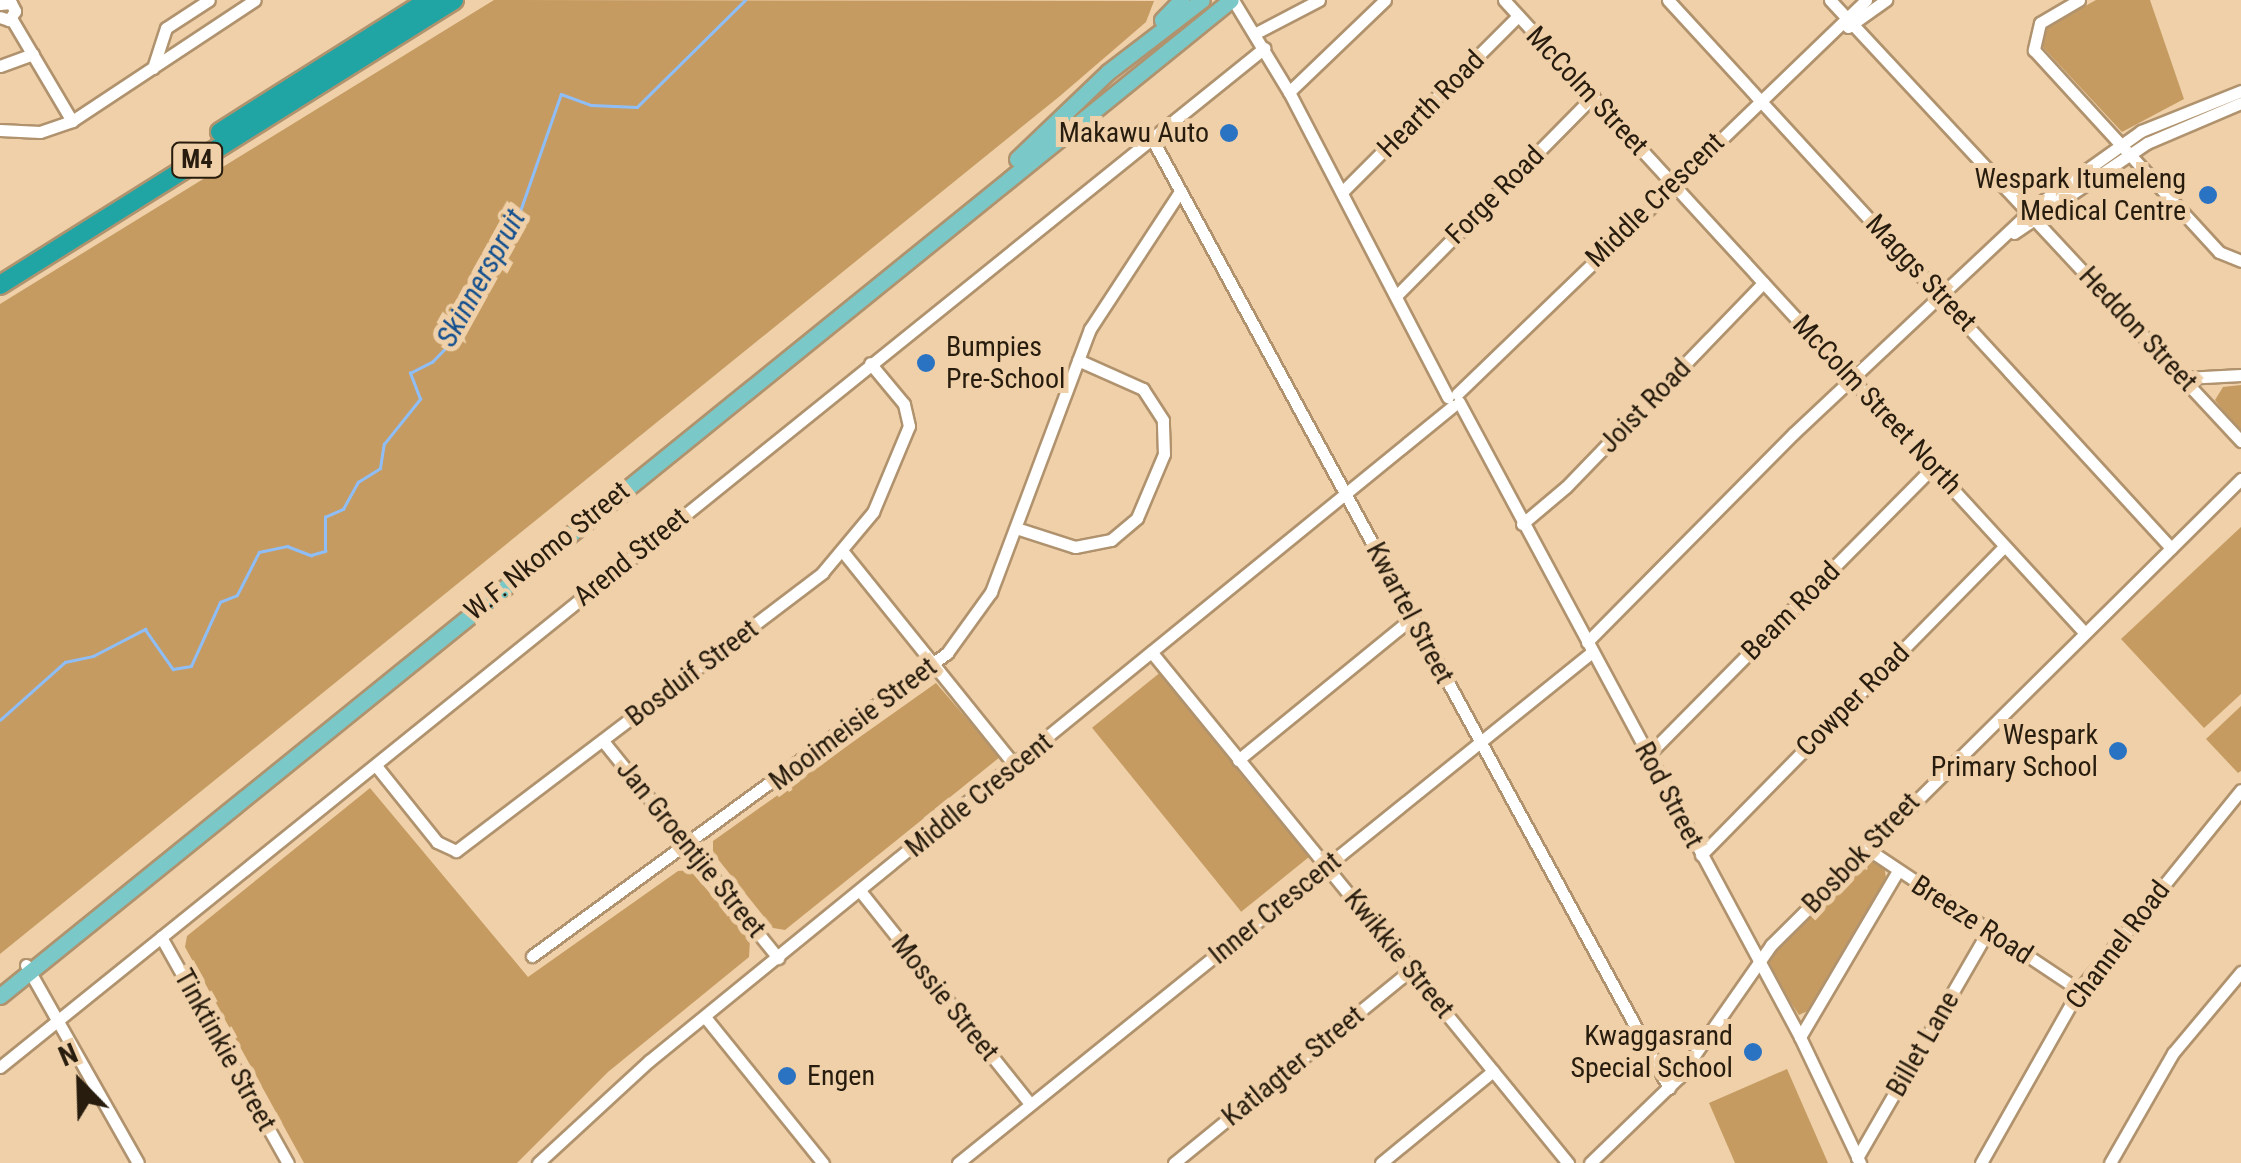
<!DOCTYPE html>
<html>
<head>
<meta charset="utf-8">
<style>
	body { margin:0 }
	#map { position:relative; width:2241px; height:1163px; overflow:hidden; background:#efd0a9; font-family:"Roboto Condensed",sans-serif }
	div>[style] { position:absolute }
	.green>* { inset:0; background:#c59b61; transform-origin:0 0 }
	.stream>* { height:2.5px; margin:-1.25px; padding:0 1.25px; transform-origin:1.25px; border-radius:1.25px; background:#8fbef7 }
	.roads { filter:drop-shadow(2px 0 #b0936e) drop-shadow(-2px 0 #b0936e) drop-shadow(0 2px #b0936e) drop-shadow(0 -2px #b0936e) }
	.minor>* { height:11px; margin:-5.5px; padding:0 5.5px; transform-origin:5.5px; border-radius:5.5px; background:#fff }
	.major>* { height:15px; margin:-7.5px; padding:0 7.5px; transform-origin:7.5px; border-radius:7.5px; background:#7ac9c8 }
	.highway>* { height:18px; margin:-9px; padding:0 9px; transform-origin:9px; border-radius:9px; background:#21a5a4 }
	.dots>* { width:28px; height:28px; translate:-50% -50%; box-sizing:border-box; border:5px solid #efd0a9; border-radius:50% }
	span { translate:-50% -50%; white-space:nowrap; text-align:center; line-height:1.15; -webkit-text-stroke:10px #efd0a9; paint-order:stroke }
	.shield-label span { padding:2px 8px; background:#efd0a9; border:2px solid; border-radius:8px; -webkit-text-stroke-width:0 }
	.shield-label { font-size:25px; color:#271c0d; font-weight:700 }
	.street-label { font-size:28px; color:#271c0d }
	.poi-label { font-size:28px; color:#271c0d }
	.right { translate:-100% -50%; text-align:right }
	.left { translate:0 -50%; text-align:left }
	.water-label { font-size:30px; color:#14508f; font-style:italic }
	.north { position:absolute; left:30px; top:1033px; width:100px; height:100px; -webkit-text-stroke:8px #efd0a9; paint-order:stroke; rotate:337deg; font-size:28px; font-weight:700; line-height:40px; text-align:center; color:#271c0d }
	.north::after { content:''; display:block; margin:auto; width:35px; height:45px; background:#271c0d; clip-path:polygon(50% 0,100% 100%,50% 72%,0 100%) }
</style>
</head>
<body>
<div id="map">
	<div class="green">
		<i style="clip-path:polygon(494px 0,1154px 1px,1146px 22px,1060px 96px,0 954px,0 304px)"></i>
		<i style="clip-path:polygon(2096px 0,2150px 0,2184px 99px,2122px 132px,2038px 42px,2046px 28px)"></i>
		<i style="clip-path:polygon(2241px 385px,2241px 434px,2215px 400px,2223px 387px)"></i>
		<i style="clip-path:polygon(2241px 527px,2241px 694px,2204px 728px,2121px 639px)"></i>
		<i style="left:1162px;top:671px;width:237px;height:90px;rotate:51deg"></i>
		<i style="clip-path:polygon(936px 683px,1000px 757px,785px 930px,773px 928px,713px 853px,713px 841px)"></i>
		<i style="clip-path:polygon(2241px 706px,2241px 771px,2238px 773px,2206px 739px)"></i>
		<i style="clip-path:polygon(370px 788px,528px 977px,678px 871px,690px 870px,750px 940px,749px 957px,608px 1072px,517px 1163px,304px 1163px,185px 947px,187px 936px)"></i>
		<i style="clip-path:polygon(1867px 859px,1884px 865px,1887px 884px,1814px 1008px,1799px 1015px,1770px 971px,1770px 957px)"></i>
		<i style="clip-path:polygon(1787px 1069px,1828px 1163px,1735px 1163px,1709px 1103px)"></i>
	</div>
	<div class="stream">
		<i style="left:0;top:720px;width:87px;rotate:-41.7deg"></i>
		<i style="left:65px;top:662px;width:29px;rotate:-12deg"></i>
		<i style="left:93px;top:656px;width:59px;rotate:-27.4deg"></i>
		<i style="left:145px;top:629px;width:49px;rotate:55deg"></i>
		<i style="left:173px;top:669px;width:18px;rotate:-9deg"></i>
		<i style="left:191px;top:666px;width:70px;rotate:-65.6deg"></i>
		<i style="left:220px;top:602px;width:18px;rotate:-22deg"></i>
		<i style="left:237px;top:595px;width:48px;rotate:-62.9deg"></i>
		<i style="left:259px;top:552px;width:29px;rotate:-12deg"></i>
		<i style="left:287px;top:546px;width:26px;rotate:21deg"></i>
		<i style="left:311px;top:555px;width:15px;rotate:-16deg"></i>
		<i style="left:325px;top:551px;width:34px;rotate:-90deg"></i>
		<i style="left:325px;top:517px;width:20px;rotate:-24deg"></i>
		<i style="left:343px;top:509px;width:31px;rotate:-61deg"></i>
		<i style="left:358px;top:482px;width:26px;rotate:-32deg"></i>
		<i style="left:380px;top:468px;width:24px;rotate:-81deg"></i>
		<i style="left:384px;top:444px;width:58px;rotate:-51.3deg"></i>
		<i style="left:420px;top:399px;width:28px;rotate:-111deg"></i>
		<i style="left:410px;top:373px;width:25px;rotate:-27deg"></i>
		<i style="left:432px;top:362px;width:32px;rotate:-46deg"></i>
		<i style="left:454px;top:339px;width:135px;rotate:-62.1deg"></i>
		<i style="left:517px;top:220px;width:133px;rotate:-70.8deg"></i>
		<i style="left:561px;top:94px;width:32px;rotate:20deg"></i>
		<i style="left:591px;top:105px;width:46px;rotate:2.5deg"></i>
		<i style="left:637px;top:107px;width:152px;rotate:-44.7deg"></i>
	</div>
	<div class="roads">
		<div class="minor">
			<i style="left:1233px;top:0;width:108px;rotate:58.7deg"></i>
			<i style="left:1289px;top:92px;width:344px;rotate:62.5deg"></i>
			<i style="left:1504px;top:0;width:855px;rotate:47.46deg"></i>
			<i style="left:1668px;top:0;width:744px;rotate:47.45deg"></i>
			<i style="left:1830px;top:0;width:603px;rotate:47.02deg"></i>
			<i style="left:2079px;top:0;width:45px;rotate:149.5deg"></i>
			<i style="left:2040px;top:23px;width:28px;rotate:103deg"></i>
			<i style="left:2034px;top:50px;width:274px;rotate:47.5deg"></i>
			<i style="left:2219px;top:252px;width:24px;rotate:22deg"></i>
			<i style="left:0;top:4px;width:11px;rotate:-5deg"></i>
			<i style="left:11px;top:3px;width:9px;rotate:63deg"></i>
			<i style="left:15px;top:11px;width:11px;rotate:124deg"></i>
			<i style="left:9px;top:20px;width:9px;rotate:-162deg"></i>
			<i style="left:11px;top:18px;width:120px;rotate:59.4deg"></i>
			<i style="left:1848px;top:27px;width:47px;rotate:-35.4deg"></i>
			<i style="left:1256px;top:33px;width:71px;rotate:-27.6deg"></i>
			<i style="left:0;top:66px;width:35px;rotate:-20deg"></i>
			<i style="left:153px;top:68px;width:42px;rotate:-72deg"></i>
			<i style="left:166px;top:28px;width:51px;rotate:-33.1deg"></i>
			<i style="left:1289px;top:92px;width:133px;rotate:-43.8deg"></i>
			<i style="left:0;top:130px;width:40px;rotate:2.9deg"></i>
			<i style="left:40px;top:132px;width:34px;rotate:-19deg"></i>
			<i style="left:72px;top:121px;width:219px;rotate:-33.5deg"></i>
			<i style="left:1151px;top:137px;width:1083px;rotate:61.42deg"></i>
			<i style="left:1342px;top:192px;width:249px;rotate:-45deg"></i>
			<i style="left:2014px;top:233px;width:161px;rotate:-34.1deg"></i>
			<i style="left:2147px;top:143px;width:102px;rotate:-23.1deg"></i>
			<i style="left:1398px;top:294px;width:278px;rotate:-45.4deg"></i>
			<i style="left:2185px;top:378px;width:56px;rotate:-3.1deg"></i>
			<i style="left:1457px;top:394px;width:568px;rotate:-43.93deg"></i>
			<i style="left:1459px;top:402px;width:721px;rotate:61.76deg"></i>
			<i style="left:1800px;top:1037px;width:140px;rotate:64.5deg"></i>
			<i style="left:1522px;top:524px;width:57px;rotate:-40.1deg"></i>
			<i style="left:1566px;top:487px;width:284px;rotate:-46deg"></i>
			<i style="left:1016px;top:528px;width:62px;rotate:17.9deg"></i>
			<i style="left:1075px;top:547px;width:37px;rotate:-11deg"></i>
			<i style="left:1111px;top:540px;width:34px;rotate:-40deg"></i>
			<i style="left:1137px;top:518px;width:69px;rotate:-67.1deg"></i>
			<i style="left:1164px;top:454px;width:34px;rotate:-92deg"></i>
			<i style="left:1163px;top:420px;width:37px;rotate:-123deg"></i>
			<i style="left:1143px;top:389px;width:71px;rotate:-156deg"></i>
			<i style="left:844px;top:553px;width:273px;rotate:51.2deg"></i>
			<i style="left:1587px;top:642px;width:294px;rotate:-45.3deg"></i>
			<i style="left:1794px;top:433px;width:333px;rotate:-43.2deg"></i>
			<i style="left:2037px;top:205px;width:128px;rotate:-35.4deg"></i>
			<i style="left:2141px;top:131px;width:108px;rotate:-21.8deg"></i>
			<i style="left:1153px;top:654px;width:657px;rotate:50.81deg"></i>
			<i style="left:603px;top:741px;width:279px;rotate:51.1deg"></i>
			<i style="left:1648px;top:755px;width:407px;rotate:-45.3deg"></i>
			<i style="left:1238px;top:760px;width:225px;rotate:-39.2deg"></i>
			<i style="left:377px;top:767px;width:96px;rotate:51.3deg"></i>
			<i style="left:437px;top:842px;width:21px;rotate:25deg"></i>
			<i style="left:456px;top:851px;width:460px;rotate:-37.2deg"></i>
			<i style="left:822px;top:573px;width:80px;rotate:-50.1deg"></i>
			<i style="left:873px;top:512px;width:93px;rotate:-67.3deg"></i>
			<i style="left:909px;top:426px;width:23px;rotate:-103deg"></i>
			<i style="left:904px;top:404px;width:53px;rotate:-129.7deg"></i>
			<i style="left:1866px;top:848px;width:256px;rotate:33.7deg"></i>
			<i style="left:1701px;top:855px;width:433px;rotate:-45.5deg"></i>
			<i style="left:861px;top:892px;width:271px;rotate:51.4deg"></i>
			<i style="left:161px;top:937px;width:259px;rotate:60.7deg"></i>
			<i style="left:532px;top:956px;width:514px;rotate:-36.13deg"></i>
			<i style="left:947px;top:653px;width:75px;rotate:-54.2deg"></i>
			<i style="left:991px;top:592px;width:281px;rotate:-69.4deg"></i>
			<i style="left:1090px;top:329px;width:163px;rotate:-56.8deg"></i>
			<i style="left:26px;top:965px;width:227px;rotate:60.5deg"></i>
			<i style="left:705px;top:1017px;width:188px;rotate:51.1deg"></i>
			<i style="left:1800px;top:1037px;width:191px;rotate:-59.5deg"></i>
			<i style="left:0;top:1067px;width:1624px;rotate:-38.87deg"></i>
			<i style="left:1857px;top:1158px;width:262px;rotate:-60deg"></i>
			<i style="left:538px;top:1163px;width:151px;rotate:-42.6deg"></i>
			<i style="left:649px;top:1061px;width:1037px;rotate:-39.17deg"></i>
			<i style="left:958px;top:1163px;width:814px;rotate:-38.87deg"></i>
			<i style="left:1174px;top:1163px;width:307px;rotate:-39.2deg"></i>
			<i style="left:1381px;top:1163px;width:145px;rotate:-39.4deg"></i>
			<i style="left:1590px;top:1163px;width:124px;rotate:-44deg"></i>
			<i style="left:1679px;top:1077px;width:161px;rotate:-55.1deg"></i>
			<i style="left:1771px;top:945px;width:662px;rotate:-44.76deg"></i>
			<i style="left:1981px;top:1163px;width:199px;rotate:-60.5deg"></i>
			<i style="left:2079px;top:990px;width:257px;rotate:-51deg"></i>
			<i style="left:2110px;top:1163px;width:127px;rotate:-60.2deg"></i>
			<i style="left:2173px;top:1053px;width:106px;rotate:-50deg"></i>
		</div>
		<div class="major">
			<i style="left:1162px;top:20px;width:28px;rotate:-46deg"></i>
			<i style="left:1017px;top:159px;width:126px;rotate:-43.7deg"></i>
			<i style="left:1108px;top:72px;width:118px;rotate:-37.5deg"></i>
			<i style="left:0;top:996px;width:1583px;rotate:-38.98deg"></i>
		</div>
		<div class="highway">
			<i style="left:220px;top:132px;width:247px;rotate:-32.3deg"></i>
			<i style="left:0;top:285px;width:536px;rotate:-32.12deg"></i>
		</div>
	</div>
	<div class="dots">
		<i style="left:1229px;top:133px;background:#2a73c3"></i>
		<i style="left:2208px;top:195px;background:#2a73c3"></i>
		<i style="left:926px;top:363px;background:#2a73c3"></i>
		<i style="left:2118px;top:751px;background:#2a73c3"></i>
		<i style="left:1753px;top:1052px;background:#2a73c3"></i>
		<i style="left:787px;top:1076px;background:#2a73c3"></i>
	</div>
	<div class="shield-label">
		<span style="left:197px;top:160px">M4</span>
	</div>
	<div class="street-label">
		<span style="left:1587px;top:91px;rotate:47deg">McColm Street</span>
		<span style="left:1431px;top:104px;rotate:-45deg">Hearth Road</span>
		<span style="left:1495px;top:195px;rotate:-45deg">Forge Road</span>
		<span style="left:1655px;top:200px;rotate:-44deg">Middle Crescent</span>
		<span style="left:1921px;top:273px;rotate:47deg">Maggs Street</span>
		<span style="left:2138px;top:329px;rotate:47deg">Heddon Street</span>
		<span style="left:1877px;top:405px;rotate:47deg">McColm Street North</span>
		<span style="left:1645px;top:406px;rotate:-46deg">Joist Road</span>
		<span style="left:547px;top:551px;rotate:-39deg">W.F. Nkomo Street</span>
		<span style="left:631px;top:557px;rotate:-39deg">Arend Street</span>
		<span style="left:1791px;top:611px;rotate:-45deg">Beam Road</span>
		<span style="left:1410px;top:613px;rotate:62deg">Kwartel Street</span>
		<span style="left:692px;top:673px;rotate:-37deg">Bosduif Street</span>
		<span style="left:1853px;top:700px;rotate:-45deg">Cowper Road</span>
		<span style="left:853px;top:724px;rotate:-37deg">Mooimeisie Street</span>
		<span style="left:979px;top:795px;rotate:-39deg">Middle Crescent</span>
		<span style="left:1669px;top:795px;rotate:62deg">Rod Street</span>
		<span style="left:691px;top:849px;rotate:51deg">Jan Groentjie Street</span>
		<span style="left:1861px;top:853px;rotate:-46deg">Bosbok Street</span>
		<span style="left:1275px;top:908px;rotate:-39deg">Inner Crescent</span>
		<span style="left:1972px;top:920px;rotate:33deg">Breeze Road</span>
		<span style="left:2118px;top:945px;rotate:-53deg">Channel Road</span>
		<span style="left:1399px;top:954px;rotate:51deg">Kwikkie Street</span>
		<span style="left:945px;top:998px;rotate:51deg">Mossie Street</span>
		<span style="left:1923px;top:1044px;rotate:-60deg">Billet Lane</span>
		<span style="left:225px;top:1050px;rotate:61deg">Tinktinkie Street</span>
		<span style="left:1293px;top:1066px;rotate:-39deg">Katlagter Street</span>
	</div>
	<div class="poi-label">
		<span class="right" style="left:1209px;top:133px">Makawu Auto</span>
		<span class="right" style="left:2186px;top:195px">Wespark Itumeleng<br>Medical Centre</span>
		<span class="left" style="left:946px;top:363px">Bumpies<br>Pre-School</span>
		<span class="right" style="left:2098px;top:751px">Wespark<br>Primary School</span>
		<span class="right" style="left:1733px;top:1052px">Kwaggasrand<br>Special School</span>
		<span class="left" style="left:807px;top:1076px">Engen</span>
	</div>
	<div class="water-label">
		<span style="left:481px;top:278px;rotate:-61deg">Skinnerspruit</span>
	</div>
	<div class="north">N</div>
</div>
</body>
</html>
